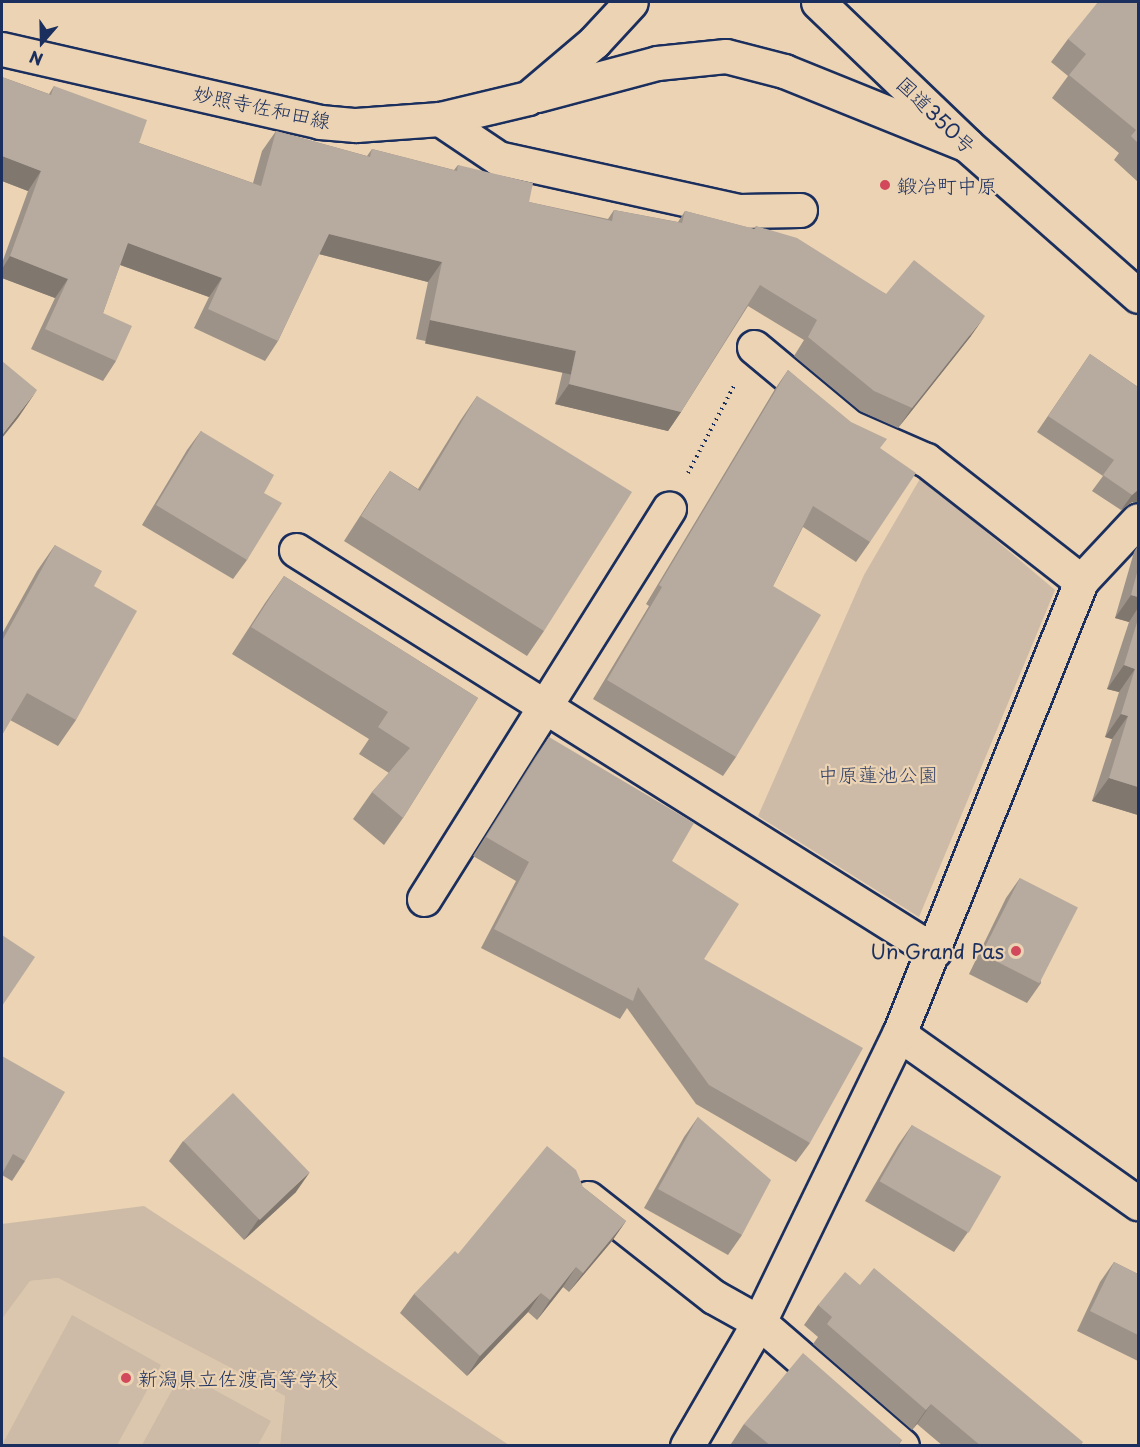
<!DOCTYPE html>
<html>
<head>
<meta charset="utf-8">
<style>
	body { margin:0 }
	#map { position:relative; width:1140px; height:1447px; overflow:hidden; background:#ebd3b3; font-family:"Playpen Sans","Klee One",sans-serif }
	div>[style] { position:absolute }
	.built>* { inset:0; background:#dbc7ad }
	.green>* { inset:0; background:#cdbba7 }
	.path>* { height:4px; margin-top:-2px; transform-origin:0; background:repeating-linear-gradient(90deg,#1b2f5e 0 1.5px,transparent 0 6px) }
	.roads { filter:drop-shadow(2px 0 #1b2f5e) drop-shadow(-2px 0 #1b2f5e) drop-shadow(0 2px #1b2f5e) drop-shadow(0 -2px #1b2f5e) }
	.minor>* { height:33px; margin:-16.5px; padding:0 16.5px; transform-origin:16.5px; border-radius:16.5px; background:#ebd3b3 }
	.major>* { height:33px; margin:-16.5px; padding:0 16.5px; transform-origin:16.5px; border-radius:16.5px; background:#ebd3b3 }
	.highway>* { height:33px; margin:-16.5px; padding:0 16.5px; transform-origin:16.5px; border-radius:16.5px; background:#ebd3b3 }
	.wall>* { inset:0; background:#9d9288 }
	.shaded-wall>* { inset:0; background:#80776f; transform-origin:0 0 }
	.building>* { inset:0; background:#b7aa9e; transform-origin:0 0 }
	.dots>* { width:16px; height:16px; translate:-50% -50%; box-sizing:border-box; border:3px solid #ebd3b3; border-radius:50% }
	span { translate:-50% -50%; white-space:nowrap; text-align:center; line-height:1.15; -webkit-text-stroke:4.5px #ebd3b3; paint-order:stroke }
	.street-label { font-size:20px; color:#1b2f5e }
	.poi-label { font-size:20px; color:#1b2f5e }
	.left { translate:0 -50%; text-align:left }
	.right { translate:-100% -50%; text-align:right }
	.park-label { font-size:20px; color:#364469 }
	.frame { position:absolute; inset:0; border:3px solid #1b2f5e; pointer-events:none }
	.north { position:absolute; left:12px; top:12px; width:60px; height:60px; -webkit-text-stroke:4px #ebd3b3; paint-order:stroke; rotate:200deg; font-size:16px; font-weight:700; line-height:24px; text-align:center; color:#1b2f5e }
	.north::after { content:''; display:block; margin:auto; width:21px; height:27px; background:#1b2f5e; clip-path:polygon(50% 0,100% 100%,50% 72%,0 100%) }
</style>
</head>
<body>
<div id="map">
	<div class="built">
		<i style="clip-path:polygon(58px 1278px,285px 1396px,280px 1445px,2px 1445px,2px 1319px,30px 1281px)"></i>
	</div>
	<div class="green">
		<i style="clip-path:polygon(921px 477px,1055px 590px,919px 917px,758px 816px,864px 575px)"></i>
		<i style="clip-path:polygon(144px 1206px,509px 1445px,280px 1445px,285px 1396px,58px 1278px,30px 1281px,2px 1319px,2px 1224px)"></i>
		<i style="clip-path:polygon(72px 1315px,161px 1365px,117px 1445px,2px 1445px)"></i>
		<i style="clip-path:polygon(182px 1372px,271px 1421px,258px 1445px,142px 1445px)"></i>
	</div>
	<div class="path">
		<i style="left:688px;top:473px;width:101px;rotate:-62.2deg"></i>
	</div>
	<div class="roads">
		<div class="minor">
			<i style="left:440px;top:119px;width:70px;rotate:33.9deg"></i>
			<i style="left:498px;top:158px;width:247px;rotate:12.4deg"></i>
			<i style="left:739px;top:211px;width:61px;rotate:-0.9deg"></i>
			<i style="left:754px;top:347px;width:125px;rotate:39.8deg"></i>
			<i style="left:850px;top:427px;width:83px;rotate:23.5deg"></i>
			<i style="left:926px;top:460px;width:197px;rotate:38deg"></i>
			<i style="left:296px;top:550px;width:754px;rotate:32.15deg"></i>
			<i style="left:424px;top:899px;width:461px;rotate:-57.9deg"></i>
			<i style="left:899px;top:1034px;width:293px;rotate:35.3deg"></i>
			<i style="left:588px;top:1198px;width:160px;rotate:38.2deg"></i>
			<i style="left:714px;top:1297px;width:51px;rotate:29.1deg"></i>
			<i style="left:759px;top:1322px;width:189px;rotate:40.9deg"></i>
			<i style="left:687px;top:1446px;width:143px;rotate:-59.9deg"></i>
			<i style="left:759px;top:1322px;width:320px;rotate:-64.1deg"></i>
			<i style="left:899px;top:1034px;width:488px;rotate:-68.1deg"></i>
			<i style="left:1081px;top:581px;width:83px;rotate:-46.9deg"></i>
		</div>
		<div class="major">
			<i style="left:2px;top:49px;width:326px;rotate:12.9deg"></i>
			<i style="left:320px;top:122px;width:36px;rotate:5deg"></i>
			<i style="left:356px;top:125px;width:84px;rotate:-4.1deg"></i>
			<i style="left:440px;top:119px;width:90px;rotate:-13.4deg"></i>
			<i style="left:528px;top:98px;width:87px;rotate:-40.3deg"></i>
			<i style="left:594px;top:42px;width:54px;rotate:-47.2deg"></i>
			<i style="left:537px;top:95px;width:124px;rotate:-14.9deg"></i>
			<i style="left:657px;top:63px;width:69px;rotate:-5.8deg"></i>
			<i style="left:726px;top:56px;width:60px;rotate:14.5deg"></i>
			<i style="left:784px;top:71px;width:197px;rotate:22deg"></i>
		</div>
		<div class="highway">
			<i style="left:818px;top:2px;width:207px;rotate:43.8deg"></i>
			<i style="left:967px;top:145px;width:228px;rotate:41.4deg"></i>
		</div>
	</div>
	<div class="wall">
		<i style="clip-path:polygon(1138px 2px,1138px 182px,1114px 160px,1119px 153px,1052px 98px,1068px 76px,1051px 62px,1068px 39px)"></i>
		<i style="clip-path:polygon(2px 77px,49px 94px,54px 86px,139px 143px,253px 183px,262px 151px,276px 131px,367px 156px,372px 149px,454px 170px,458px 165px,529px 202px,608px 219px,614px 210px,678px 222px,685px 211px,754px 229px,756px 226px,886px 294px,971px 336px,898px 428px,860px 411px,794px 356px,804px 340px,748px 306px,681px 412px,668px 431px,555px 404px,563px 370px,416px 339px,428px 282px,319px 254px,278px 341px,265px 361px,194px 328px,209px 297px,120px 265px,103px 313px,116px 361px,103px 381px,31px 349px,55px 298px,2px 278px,2px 263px,28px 191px,2px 181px)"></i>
		<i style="clip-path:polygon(1090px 354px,1138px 387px,1138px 502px,1132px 502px,1121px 510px,1092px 491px,1103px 476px,1037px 432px)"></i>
		<i style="clip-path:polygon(788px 370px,880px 449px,870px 542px,856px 562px,803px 527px,773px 586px,736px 757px,723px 776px,593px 699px,649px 606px,646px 604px,775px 389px)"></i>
		<i style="clip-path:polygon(477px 396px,544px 631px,527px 656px,344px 541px,373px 496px,390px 471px,418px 489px,460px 421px)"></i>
		<i style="clip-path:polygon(201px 431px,264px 493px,247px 560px,233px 579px,142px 525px,187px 450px)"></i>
		<i style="clip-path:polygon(55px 545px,94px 586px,76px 720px,58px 746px,10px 720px,2px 735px,2px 634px,37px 571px)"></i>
		<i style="clip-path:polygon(1138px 545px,1138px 815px,1092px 801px,1112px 739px,1105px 737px,1119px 692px,1107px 689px,1129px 622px,1115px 618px,1134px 552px)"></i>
		<i style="clip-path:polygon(284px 576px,478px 698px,403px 818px,384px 845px,353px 819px,372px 792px,389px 773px,359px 754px,369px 739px,232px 654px,265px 603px)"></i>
		<i style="clip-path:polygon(549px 737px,672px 861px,704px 959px,810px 1143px,796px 1162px,696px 1104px,627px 1008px,620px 1019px,481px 948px,516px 881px,473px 856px,536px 756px)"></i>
		<i style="clip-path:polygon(1020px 878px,1041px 983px,1027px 1003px,969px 974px,1006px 898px)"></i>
		<i style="clip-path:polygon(2px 1056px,25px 1161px,12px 1181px,2px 1175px)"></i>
		<i style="clip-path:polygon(698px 1117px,742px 1235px,728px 1255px,644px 1208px,684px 1137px)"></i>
		<i style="clip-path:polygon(912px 1125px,968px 1232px,954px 1252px,865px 1201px,898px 1145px)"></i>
		<i style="clip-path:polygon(183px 1141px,296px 1192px,244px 1240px,169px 1161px)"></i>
		<i style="clip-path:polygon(583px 1187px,626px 1221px,612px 1241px,569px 1292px,563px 1287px,537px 1320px,528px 1312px,467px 1376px,400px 1313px,414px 1294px)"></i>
		<i style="clip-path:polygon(1114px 1262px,1138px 1274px,1138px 1361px,1077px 1331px,1100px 1282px)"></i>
		<i style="clip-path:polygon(860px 1285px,1081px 1446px,943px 1446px,917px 1424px,912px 1430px,813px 1344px,818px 1337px,804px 1325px,818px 1305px)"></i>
		<i style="clip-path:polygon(744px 1424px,902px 1440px,898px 1446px,733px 1446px,731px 1444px)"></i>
	</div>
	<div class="shaded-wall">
		<i style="clip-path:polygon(2px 156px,41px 171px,28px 191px,2px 181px)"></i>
		<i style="clip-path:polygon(329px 234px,442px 262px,428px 282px,315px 253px)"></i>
		<i style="clip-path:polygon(128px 243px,222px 278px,209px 297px,115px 263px)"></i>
		<i style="clip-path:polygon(10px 256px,68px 279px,55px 298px,2px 278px,2px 269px)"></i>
		<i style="clip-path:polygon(985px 316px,971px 336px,898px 428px,912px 408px)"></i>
		<i style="left:430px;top:320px;width:149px;height:24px;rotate:12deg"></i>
		<i style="clip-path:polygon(569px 384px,681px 412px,668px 431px,555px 404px)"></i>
		<i style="clip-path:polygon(37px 390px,18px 418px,2px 438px,2px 435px)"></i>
		<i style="clip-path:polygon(1138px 490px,1138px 502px,1132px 502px,1121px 510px,1132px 495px)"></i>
		<i style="clip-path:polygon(1131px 595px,1138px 597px,1138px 608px,1129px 622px,1115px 618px)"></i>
		<i style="clip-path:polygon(1124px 665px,1135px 669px,1119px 692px,1107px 689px)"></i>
		<i style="clip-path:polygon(1121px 714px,1128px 716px,1112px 739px,1105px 737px)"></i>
		<i style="clip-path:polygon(1109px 778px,1138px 787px,1138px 815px,1092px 801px)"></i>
		<i style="clip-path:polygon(310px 1172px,296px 1192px,244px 1240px,258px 1220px)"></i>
		<i style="clip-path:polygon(626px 1221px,612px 1241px,569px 1292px,583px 1273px)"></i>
		<i style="clip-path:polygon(576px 1267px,563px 1287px,537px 1320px,550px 1300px)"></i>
		<i style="clip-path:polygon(541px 1293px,528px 1312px,467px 1376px,480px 1356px)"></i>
		<i style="clip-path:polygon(931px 1404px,917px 1424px,912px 1430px,926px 1410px)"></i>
	</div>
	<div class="building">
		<i style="clip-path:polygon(1098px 2px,1138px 2px,1138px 143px,1131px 136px,1136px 130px,1069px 75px,1086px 54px,1068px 39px)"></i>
		<i style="clip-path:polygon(2px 77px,51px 95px,54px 86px,147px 120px,139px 143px,261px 186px,276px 131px,370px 157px,372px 149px,457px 171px,458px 165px,533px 183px,529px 202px,612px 221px,614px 210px,682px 223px,685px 211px,755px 229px,756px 226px,797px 238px,886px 294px,914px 260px,985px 316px,912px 408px,874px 391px,808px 337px,817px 320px,760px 285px,681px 412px,569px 384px,576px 351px,430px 320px,442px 262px,329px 234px,278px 341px,208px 309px,222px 278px,128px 243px,103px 313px,132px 326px,116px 361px,45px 329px,68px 279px,10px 256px,41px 171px,2px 156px)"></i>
		<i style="clip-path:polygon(1090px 354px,1138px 387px,1138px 490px,1132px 495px,1103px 475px,1114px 460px,1048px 416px)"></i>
		<i style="clip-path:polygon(2px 361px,37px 390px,2px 435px)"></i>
		<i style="clip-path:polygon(788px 370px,851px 422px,887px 439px,880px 448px,916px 473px,870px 542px,813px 506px,773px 586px,821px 615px,736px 757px,607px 680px,662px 587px,659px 585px)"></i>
		<i style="clip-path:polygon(477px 396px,632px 492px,544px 631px,361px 516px,390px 471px,420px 491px)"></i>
		<i style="clip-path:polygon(201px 431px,274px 475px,264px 493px,282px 503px,247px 560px,156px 505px)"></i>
		<i style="clip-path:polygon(55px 545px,102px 571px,94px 586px,137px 611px,76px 720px,27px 693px,2px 735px,2px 641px)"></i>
		<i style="clip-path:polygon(1138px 569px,1138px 597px,1131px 595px)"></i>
		<i style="clip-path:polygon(284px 576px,478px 698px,403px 818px,372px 792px,410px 748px,378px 727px,388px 712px,251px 627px)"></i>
		<i style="clip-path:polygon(1138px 619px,1138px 787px,1109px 778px,1128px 716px,1121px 714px,1135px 669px,1124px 665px)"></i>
		<i style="clip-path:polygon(549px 737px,694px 823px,672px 861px,739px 904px,704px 959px,863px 1048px,810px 1143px,709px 1085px,638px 987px,633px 1001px,494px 929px,529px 862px,486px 837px)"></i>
		<i style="left:1020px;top:878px;width:65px;height:85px;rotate:27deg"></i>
		<i style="clip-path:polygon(2px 935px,35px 957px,2px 1006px)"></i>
		<i style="clip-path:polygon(2px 1056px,65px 1092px,25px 1161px,13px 1154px,3px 1172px,2px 1171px)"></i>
		<i style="left:233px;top:1093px;width:110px;height:69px;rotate:46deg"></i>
		<i style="clip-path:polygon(698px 1117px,771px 1180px,742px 1235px,658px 1189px)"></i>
		<i style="left:912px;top:1125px;width:103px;height:65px;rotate:30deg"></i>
		<i style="clip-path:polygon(547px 1146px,576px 1170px,583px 1187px,626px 1221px,583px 1273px,576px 1267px,550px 1300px,541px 1293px,480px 1356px,414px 1294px,455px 1251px,458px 1254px)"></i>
		<i style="clip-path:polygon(1114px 1262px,1138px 1274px,1138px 1335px,1090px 1311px)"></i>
		<i style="clip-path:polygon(874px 1268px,1083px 1442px,1080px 1446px,981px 1446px,931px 1404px,926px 1410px,827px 1324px,832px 1317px,818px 1305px,845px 1272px,860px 1285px)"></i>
		<i style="clip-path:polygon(803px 1353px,902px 1440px,897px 1446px,771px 1446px,744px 1424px)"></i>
	</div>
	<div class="dots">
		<i style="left:885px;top:185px;background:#d1495b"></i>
		<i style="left:1016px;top:951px;background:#d1495b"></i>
		<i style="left:126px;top:1378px;background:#d1495b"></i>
	</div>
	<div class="street-label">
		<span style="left:262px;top:107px;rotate:12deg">妙照寺佐和田線</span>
		<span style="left:936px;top:115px;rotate:44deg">国道350号</span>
	</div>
	<div class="poi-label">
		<span class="left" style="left:897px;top:185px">鍛冶町中原</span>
		<span class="right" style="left:1004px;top:951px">Un Grand Pas</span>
		<span class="left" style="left:138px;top:1378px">新潟県立佐渡高等学校</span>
	</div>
	<div class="park-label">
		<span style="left:878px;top:774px">中原蓮池公園</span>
	</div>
	<div class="frame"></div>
	<div class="north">N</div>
</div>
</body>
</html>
